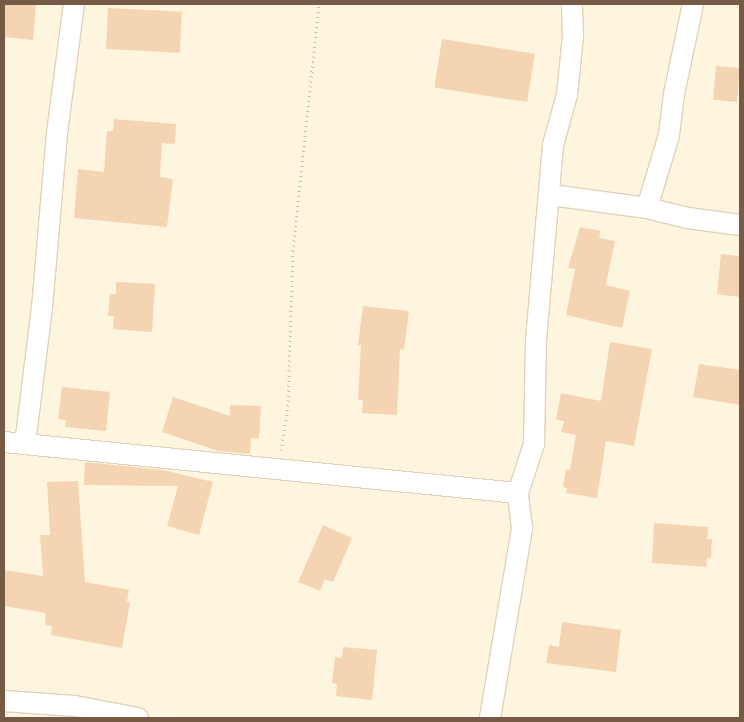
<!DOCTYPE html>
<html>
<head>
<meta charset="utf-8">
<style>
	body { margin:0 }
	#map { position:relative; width:744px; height:722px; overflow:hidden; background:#fef5de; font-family:"Asap Condensed",sans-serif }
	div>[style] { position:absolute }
	.building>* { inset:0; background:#f5d4b3; transform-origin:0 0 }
	.path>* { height:3px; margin-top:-1.5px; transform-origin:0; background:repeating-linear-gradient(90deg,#dab797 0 1px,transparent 0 5px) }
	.roads { filter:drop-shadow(1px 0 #e2d1ba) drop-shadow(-1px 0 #e2d1ba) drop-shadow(0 1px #e2d1ba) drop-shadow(0 -1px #e2d1ba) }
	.street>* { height:20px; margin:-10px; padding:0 10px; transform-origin:10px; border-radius:10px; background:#fff }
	span { translate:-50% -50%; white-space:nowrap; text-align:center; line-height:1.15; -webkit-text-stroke:4px #fff7e6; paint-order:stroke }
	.frame { position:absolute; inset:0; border:5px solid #755b45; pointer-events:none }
</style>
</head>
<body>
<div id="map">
	<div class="building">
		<i style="clip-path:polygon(4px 4px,36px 4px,33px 40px,4px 37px)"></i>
		<i style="left:108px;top:8px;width:74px;height:41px;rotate:3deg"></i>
		<i style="left:442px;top:39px;width:94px;height:49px;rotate:9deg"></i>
		<i style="left:716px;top:66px;width:24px;height:34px;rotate:5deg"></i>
		<i style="clip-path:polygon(114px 119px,176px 124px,175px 144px,162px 143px,160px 177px,173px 179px,167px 227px,74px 218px,78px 169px,104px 172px,107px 131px,113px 131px)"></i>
		<i style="clip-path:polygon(580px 227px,601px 231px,599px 238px,615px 241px,606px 285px,630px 291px,622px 328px,566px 315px,575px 269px,568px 268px)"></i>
		<i style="clip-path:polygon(721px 254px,740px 256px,740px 297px,717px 294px)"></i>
		<i style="clip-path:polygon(116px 282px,155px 284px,152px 332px,113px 329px,114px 316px,108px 316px,110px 294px,116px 294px)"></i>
		<i style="clip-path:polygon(363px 306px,409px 311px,404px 350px,400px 349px,397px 415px,362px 413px,363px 400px,358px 400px,361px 345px,358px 345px)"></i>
		<i style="clip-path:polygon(610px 342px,652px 349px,634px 446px,606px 441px,597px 498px,566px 493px,567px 488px,563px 487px,566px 469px,570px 470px,576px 435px,561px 432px,564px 421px,556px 420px,561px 393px,601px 401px)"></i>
		<i style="clip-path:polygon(699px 364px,740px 370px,740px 405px,693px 397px)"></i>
		<i style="clip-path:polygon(62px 387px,110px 392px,106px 431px,65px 427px,66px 420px,58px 419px)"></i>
		<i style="clip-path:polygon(173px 397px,230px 416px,230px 405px,261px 406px,259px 438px,251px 438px,250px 454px,218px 451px,162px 432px)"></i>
		<i style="clip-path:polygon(85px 462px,163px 470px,213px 482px,199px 535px,167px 526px,178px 486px,84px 485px)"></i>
		<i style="clip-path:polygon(78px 481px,85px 582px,129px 590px,127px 602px,130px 602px,122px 648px,51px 635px,52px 626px,45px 625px,46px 613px,4px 606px,4px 570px,43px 576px,40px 535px,50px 535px,47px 482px)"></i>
		<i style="clip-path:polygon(654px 523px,708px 527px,707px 539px,712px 539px,711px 558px,707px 558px,706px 567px,652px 563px)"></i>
		<i style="clip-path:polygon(323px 525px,352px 538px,333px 582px,325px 579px,320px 591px,298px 582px)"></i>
		<i style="clip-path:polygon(562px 622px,621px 630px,616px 672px,546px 663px,549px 645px,559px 647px)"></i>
		<i style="clip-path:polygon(343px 647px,377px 650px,372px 700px,336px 696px,337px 684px,332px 683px,335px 657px,342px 658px)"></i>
	</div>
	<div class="path">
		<i style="left:281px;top:450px;width:45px;rotate:-81deg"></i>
		<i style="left:288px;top:406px;width:155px;rotate:-88.2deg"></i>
		<i style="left:293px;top:251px;width:248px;rotate:-84deg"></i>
	</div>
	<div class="roads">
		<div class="street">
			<i style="left:551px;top:195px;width:97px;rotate:7.7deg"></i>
			<i style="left:647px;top:208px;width:42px;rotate:13.7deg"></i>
			<i style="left:688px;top:218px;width:52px;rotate:7.7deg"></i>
			<i style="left:647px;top:208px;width:76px;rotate:-73.2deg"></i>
			<i style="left:669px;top:135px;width:41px;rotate:-83deg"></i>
			<i style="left:674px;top:94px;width:92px;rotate:-78.1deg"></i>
			<i style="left:4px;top:442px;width:517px;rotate:5.67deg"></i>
			<i style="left:25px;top:444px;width:137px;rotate:-82.9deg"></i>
			<i style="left:42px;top:308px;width:176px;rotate:-85.1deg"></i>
			<i style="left:57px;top:133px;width:130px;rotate:-82.5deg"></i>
			<i style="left:4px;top:701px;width:71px;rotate:4deg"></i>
			<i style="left:75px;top:706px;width:64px;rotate:10.8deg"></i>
			<i style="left:490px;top:718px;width:193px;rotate:-80.4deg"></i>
			<i style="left:522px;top:528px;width:35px;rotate:-97deg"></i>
			<i style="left:518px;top:493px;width:52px;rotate:-71.9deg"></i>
			<i style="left:534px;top:444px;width:104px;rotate:-88.9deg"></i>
			<i style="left:536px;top:340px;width:196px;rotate:-85deg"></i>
			<i style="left:553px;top:145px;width:52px;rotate:-74.4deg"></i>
			<i style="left:567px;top:95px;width:59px;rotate:-84.2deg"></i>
			<i style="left:573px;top:36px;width:32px;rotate:-92deg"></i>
		</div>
	</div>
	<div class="frame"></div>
</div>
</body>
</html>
